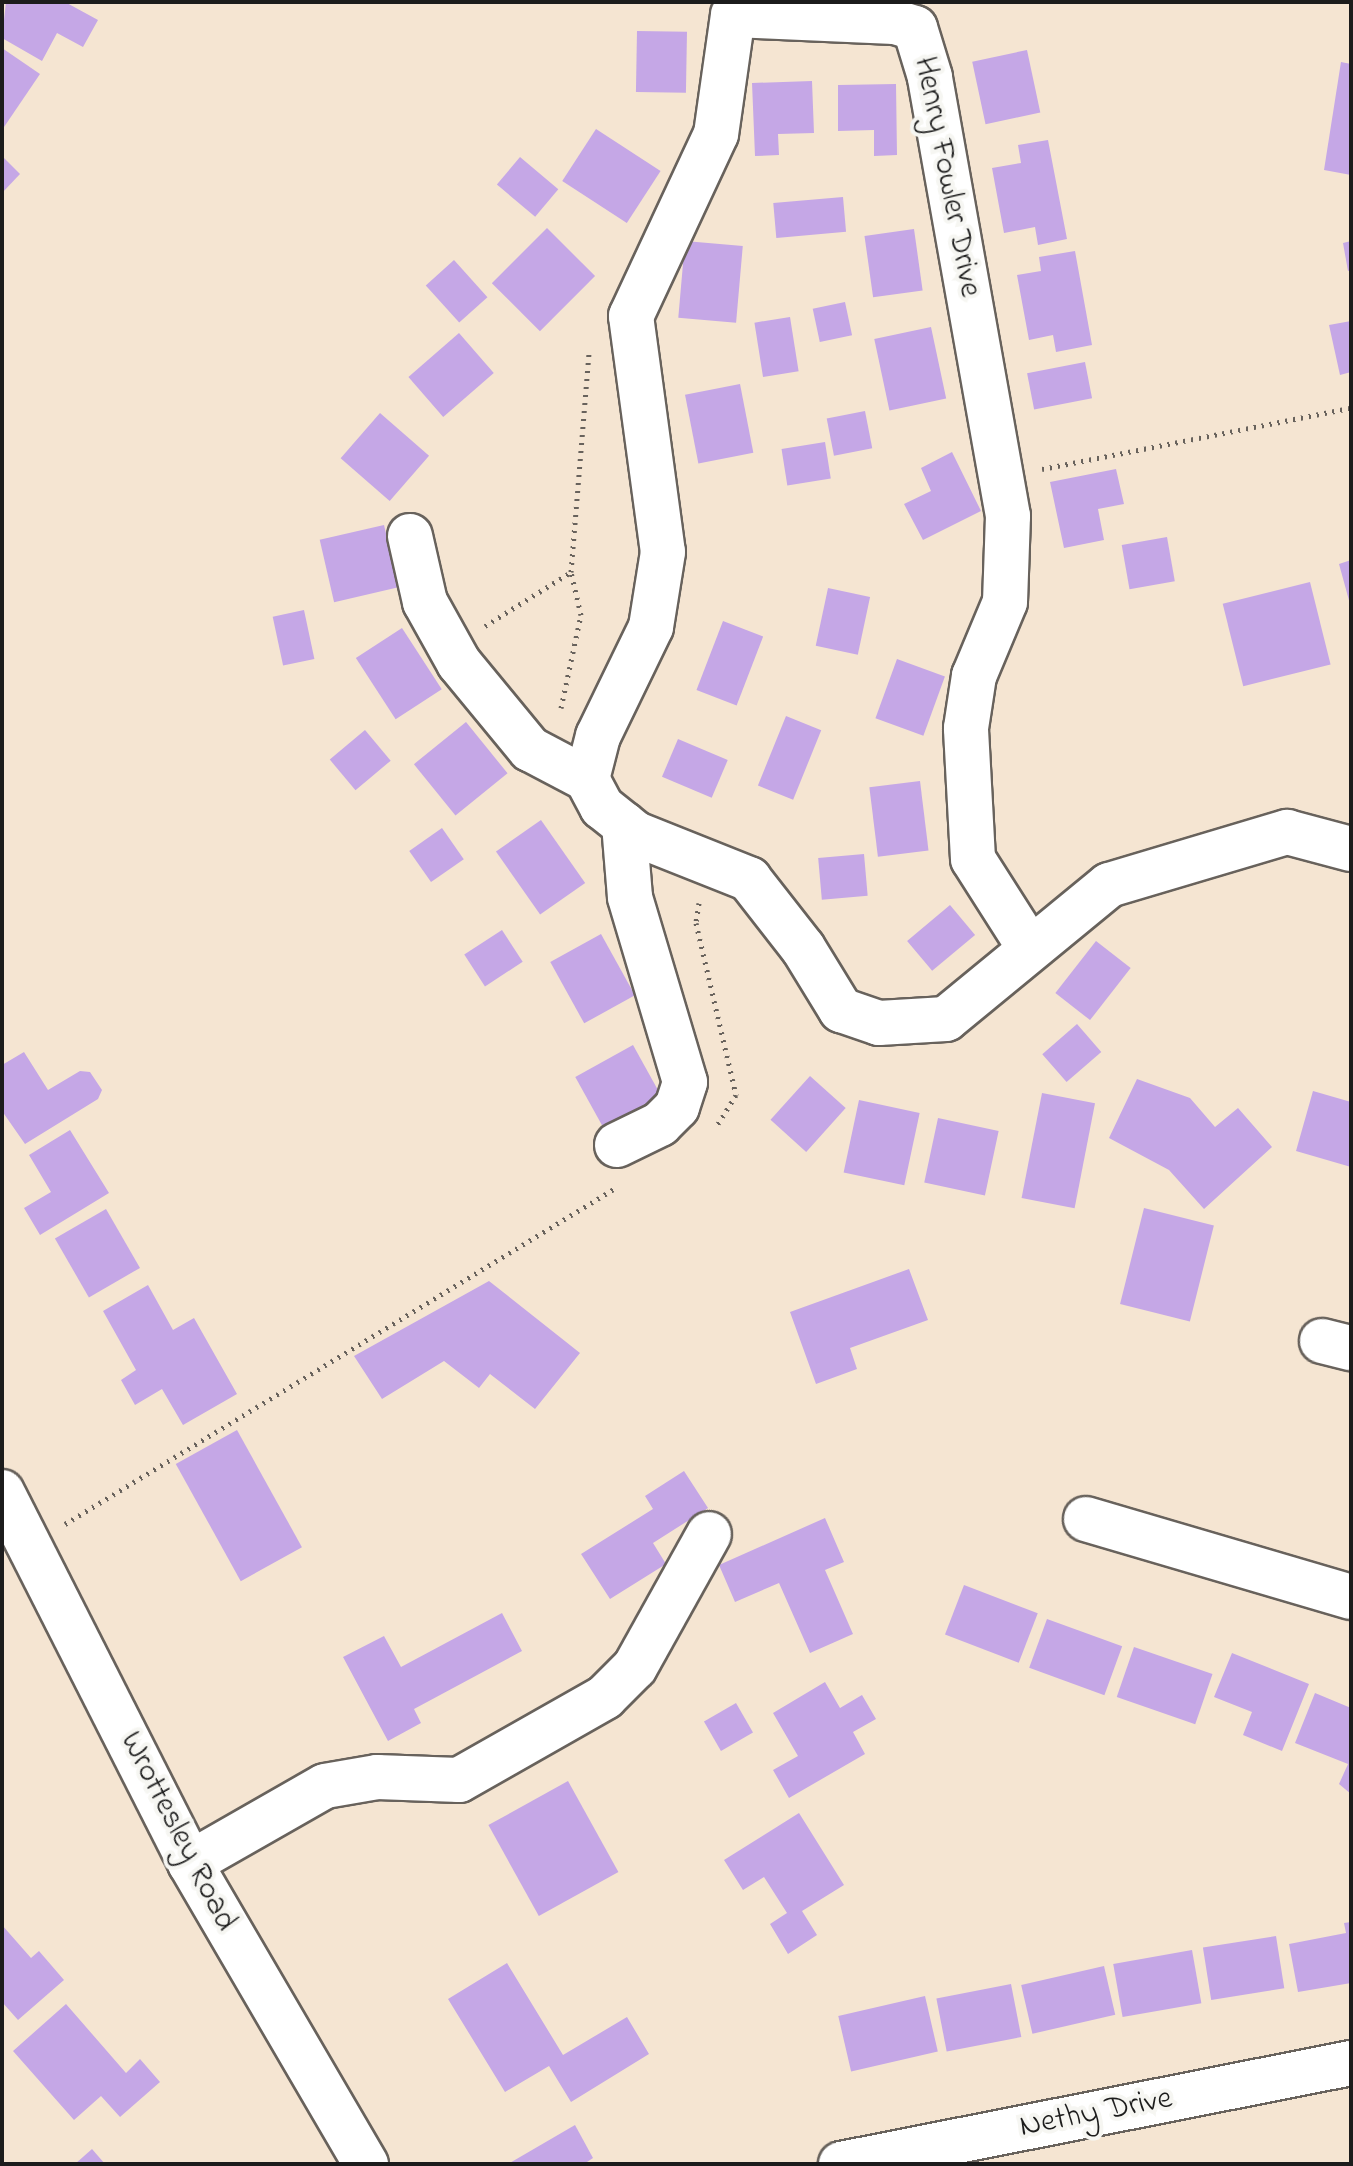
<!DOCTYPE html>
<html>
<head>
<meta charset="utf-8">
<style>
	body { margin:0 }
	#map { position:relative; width:1353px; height:2166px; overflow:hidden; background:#f5e5d2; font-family:"Indie Flower",sans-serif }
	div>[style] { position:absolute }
	.building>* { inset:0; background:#c5a7e6; transform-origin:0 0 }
	.path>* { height:5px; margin-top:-2.5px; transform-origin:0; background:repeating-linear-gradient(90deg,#68625c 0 2px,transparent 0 8px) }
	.roads { filter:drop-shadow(2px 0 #68625c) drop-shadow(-2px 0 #68625c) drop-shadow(0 2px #68625c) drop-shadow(0 -2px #68625c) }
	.minor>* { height:44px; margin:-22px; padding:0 22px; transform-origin:22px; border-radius:22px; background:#fff }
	span { translate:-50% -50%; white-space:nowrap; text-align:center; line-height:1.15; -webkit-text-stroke:8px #f6f6f2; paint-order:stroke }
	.street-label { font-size:32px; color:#1c1c1c }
	.frame { position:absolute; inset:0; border:4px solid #1c1c1c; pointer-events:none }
</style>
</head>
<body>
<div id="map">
	<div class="building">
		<i style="clip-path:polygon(6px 2px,65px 2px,98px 20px,83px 47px,57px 33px,42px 61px,2px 38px)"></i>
		<i style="left:637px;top:31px;width:50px;height:61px;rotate:1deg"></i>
		<i style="clip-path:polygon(2px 48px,40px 74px,2px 130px)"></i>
		<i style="left:1027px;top:50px;width:64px;height:56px;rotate:78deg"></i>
		<i style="clip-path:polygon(1341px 62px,1351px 64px,1351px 175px,1324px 170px)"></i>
		<i style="clip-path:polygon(812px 81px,814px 133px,778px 134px,779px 155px,755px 156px,752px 83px)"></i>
		<i style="clip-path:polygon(896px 84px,897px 155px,874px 156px,874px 130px,838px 131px,838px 85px)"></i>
		<i style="left:596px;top:129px;width:77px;height:62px;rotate:33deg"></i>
		<i style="clip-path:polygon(1048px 140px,1067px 239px,1038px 245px,1035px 227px,1004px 233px,992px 168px,1021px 163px,1018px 145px)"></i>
		<i style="clip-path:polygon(2px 156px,20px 174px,2px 193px)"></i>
		<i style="left:520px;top:157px;width:50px;height:36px;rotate:40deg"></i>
		<i style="left:843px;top:197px;width:35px;height:70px;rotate:85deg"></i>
		<i style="left:547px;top:228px;width:68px;height:78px;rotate:45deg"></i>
		<i style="left:914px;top:229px;width:62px;height:50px;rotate:82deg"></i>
		<i style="left:685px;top:241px;width:58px;height:77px;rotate:5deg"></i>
		<i style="clip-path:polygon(1351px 241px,1351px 270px,1348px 271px,1343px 243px)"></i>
		<i style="clip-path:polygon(1075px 251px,1092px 345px,1056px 352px,1053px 335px,1029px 340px,1017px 275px,1041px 271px,1039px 257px)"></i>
		<i style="left:454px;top:260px;width:50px;height:38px;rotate:48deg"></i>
		<i style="left:845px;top:302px;width:34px;height:33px;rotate:78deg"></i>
		<i style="left:790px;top:317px;width:55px;height:36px;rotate:81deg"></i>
		<i style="clip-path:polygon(1351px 321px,1351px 372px,1340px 375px,1329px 325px)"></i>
		<i style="left:931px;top:327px;width:73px;height:58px;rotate:78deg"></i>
		<i style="left:459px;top:333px;width:53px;height:67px;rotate:49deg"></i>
		<i style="left:1085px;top:362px;width:37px;height:59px;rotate:79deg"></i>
		<i style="left:740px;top:384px;width:70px;height:56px;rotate:79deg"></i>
		<i style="left:865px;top:411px;width:38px;height:39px;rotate:79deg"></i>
		<i style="left:380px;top:413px;width:65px;height:60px;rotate:41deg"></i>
		<i style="left:825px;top:442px;width:37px;height:44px;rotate:81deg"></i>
		<i style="clip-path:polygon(952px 452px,981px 511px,923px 540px,904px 504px,931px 491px,921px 468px)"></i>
		<i style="clip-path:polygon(1116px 469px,1124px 504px,1098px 509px,1104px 540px,1064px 548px,1050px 482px)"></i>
		<i style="left:384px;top:525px;width:64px;height:66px;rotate:77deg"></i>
		<i style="left:1167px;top:537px;width:45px;height:46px;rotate:80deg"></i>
		<i style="clip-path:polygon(1351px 560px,1351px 604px,1350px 604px,1339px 564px)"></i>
		<i style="left:1310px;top:582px;width:85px;height:90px;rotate:76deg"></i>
		<i style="left:828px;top:588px;width:43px;height:59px;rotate:12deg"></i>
		<i style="left:304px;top:610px;width:50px;height:32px;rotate:78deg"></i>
		<i style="left:723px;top:621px;width:43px;height:74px;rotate:21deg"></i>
		<i style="left:402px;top:628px;width:73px;height:55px;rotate:57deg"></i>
		<i style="left:897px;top:659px;width:51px;height:63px;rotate:20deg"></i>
		<i style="left:786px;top:716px;width:38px;height:75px;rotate:22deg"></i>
		<i style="left:466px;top:722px;width:66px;height:67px;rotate:51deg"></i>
		<i style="left:365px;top:730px;width:40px;height:46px;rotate:50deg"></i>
		<i style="left:678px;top:739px;width:54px;height:41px;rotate:23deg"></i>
		<i style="left:920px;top:781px;width:70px;height:51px;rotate:83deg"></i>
		<i style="left:541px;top:820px;width:77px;height:55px;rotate:55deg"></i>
		<i style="left:442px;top:828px;width:38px;height:40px;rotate:55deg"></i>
		<i style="left:864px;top:854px;width:42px;height:46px;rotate:85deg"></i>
		<i style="left:950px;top:905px;width:39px;height:56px;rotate:50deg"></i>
		<i style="left:502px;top:930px;width:38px;height:45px;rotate:57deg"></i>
		<i style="left:601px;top:934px;width:70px;height:58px;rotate:61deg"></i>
		<i style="left:1096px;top:941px;width:44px;height:66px;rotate:38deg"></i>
		<i style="left:1077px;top:1024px;width:37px;height:46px;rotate:49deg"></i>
		<i style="left:633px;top:1045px;width:70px;height:66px;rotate:61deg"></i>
		<i style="clip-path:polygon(24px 1052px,48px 1090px,80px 1071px,90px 1072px,102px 1090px,98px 1099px,25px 1144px,2px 1111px,2px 1065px)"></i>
		<i style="left:810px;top:1076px;width:48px;height:59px;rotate:42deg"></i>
		<i style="clip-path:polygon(1137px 1079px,1190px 1098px,1215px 1127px,1238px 1108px,1272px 1147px,1204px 1209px,1169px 1170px,1109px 1138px)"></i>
		<i style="clip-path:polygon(1313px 1091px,1351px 1102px,1351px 1167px,1296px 1151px)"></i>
		<i style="left:1042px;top:1093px;width:54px;height:107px;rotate:11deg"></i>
		<i style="left:859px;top:1100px;width:62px;height:74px;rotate:12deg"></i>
		<i style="left:938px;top:1118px;width:62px;height:66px;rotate:12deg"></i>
		<i style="clip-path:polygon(70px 1130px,109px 1193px,40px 1235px,24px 1208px,51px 1192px,29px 1155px)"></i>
		<i style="left:1144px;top:1208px;width:72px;height:99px;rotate:14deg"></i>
		<i style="left:106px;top:1209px;width:68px;height:59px;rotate:60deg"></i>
		<i style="clip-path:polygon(909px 1269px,928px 1320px,850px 1348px,857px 1369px,816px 1384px,790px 1312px)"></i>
		<i style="clip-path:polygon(489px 1281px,580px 1353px,535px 1409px,490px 1374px,479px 1388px,444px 1361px,382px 1399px,354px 1356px)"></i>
		<i style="clip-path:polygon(148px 1285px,173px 1330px,194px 1318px,237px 1394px,183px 1425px,162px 1389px,135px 1405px,121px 1380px,136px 1370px,103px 1311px)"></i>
		<i style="left:237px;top:1430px;width:134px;height:70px;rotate:61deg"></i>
		<i style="clip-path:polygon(684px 1471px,708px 1508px,653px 1543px,666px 1564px,610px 1599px,581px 1554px,653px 1509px,645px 1496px)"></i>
		<i style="clip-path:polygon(825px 1518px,844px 1562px,825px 1570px,853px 1634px,810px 1653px,779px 1583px,735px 1602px,719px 1565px)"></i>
		<i style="left:964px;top:1585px;width:79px;height:53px;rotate:21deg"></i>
		<i style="clip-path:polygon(502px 1613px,522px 1651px,414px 1709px,421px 1723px,388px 1741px,343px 1657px,384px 1636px,401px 1667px)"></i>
		<i style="left:1047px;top:1619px;width:80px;height:52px;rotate:20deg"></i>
		<i style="left:1134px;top:1647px;width:83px;height:53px;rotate:19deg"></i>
		<i style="clip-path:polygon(1232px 1653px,1309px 1684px,1282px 1751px,1243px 1735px,1252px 1712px,1214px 1697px)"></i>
		<i style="clip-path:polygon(825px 1682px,840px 1708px,862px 1695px,876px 1719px,853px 1732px,865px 1754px,789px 1798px,773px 1770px,798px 1756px,773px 1713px)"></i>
		<i style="clip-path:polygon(1315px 1693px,1351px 1708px,1351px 1794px,1339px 1784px,1348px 1764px,1295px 1743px)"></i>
		<i style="left:736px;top:1703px;width:34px;height:37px;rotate:60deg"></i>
		<i style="left:568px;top:1781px;width:104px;height:91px;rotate:61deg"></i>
		<i style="clip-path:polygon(799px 1813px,844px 1885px,802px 1911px,817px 1935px,788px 1954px,770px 1924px,787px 1913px,764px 1877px,743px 1890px,724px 1860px)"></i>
		<i style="clip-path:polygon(1351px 1922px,1351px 1983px,1298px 1992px,1289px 1944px,1346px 1933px,1344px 1923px)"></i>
		<i style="clip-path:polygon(2px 1925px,31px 1958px,39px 1951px,64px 1980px,18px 2020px,2px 2002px)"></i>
		<i style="left:1276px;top:1936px;width:53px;height:74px;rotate:81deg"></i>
		<i style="left:1192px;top:1950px;width:54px;height:80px;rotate:80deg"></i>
		<i style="clip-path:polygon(507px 1963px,563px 2055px,627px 2017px,649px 2054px,571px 2102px,549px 2066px,505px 2092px,448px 1999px)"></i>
		<i style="left:1104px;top:1966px;width:50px;height:85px;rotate:77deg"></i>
		<i style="left:1011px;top:1984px;width:54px;height:76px;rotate:79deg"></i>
		<i style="left:925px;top:1996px;width:57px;height:89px;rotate:77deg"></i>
		<i style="clip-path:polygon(66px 2004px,126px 2073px,140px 2059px,160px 2082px,120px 2117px,101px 2096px,74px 2120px,13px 2051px)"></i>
		<i style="clip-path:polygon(575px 2125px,593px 2158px,584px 2164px,508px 2164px)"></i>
		<i style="clip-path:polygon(92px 2149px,105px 2164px,75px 2164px)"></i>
	</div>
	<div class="path">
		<i style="left:1042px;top:469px;width:315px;rotate:-11.2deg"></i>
		<i style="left:485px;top:626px;width:102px;rotate:-32.1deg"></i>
		<i style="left:571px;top:572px;width:222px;rotate:-85.3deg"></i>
		<i style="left:561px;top:708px;width:95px;rotate:-77.9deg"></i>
		<i style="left:581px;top:615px;width:44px;rotate:-103.1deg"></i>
		<i style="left:699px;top:903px;width:20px;rotate:99deg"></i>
		<i style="left:696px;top:923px;width:177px;rotate:76.9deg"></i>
		<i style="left:736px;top:1095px;width:36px;rotate:122deg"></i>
		<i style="left:65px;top:1524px;width:647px;rotate:-31.4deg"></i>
	</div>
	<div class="roads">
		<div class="minor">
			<i style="left:410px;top:536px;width:68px;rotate:77.2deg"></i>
			<i style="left:425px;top:602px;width:70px;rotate:60.9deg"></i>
			<i style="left:459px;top:663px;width:112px;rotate:50.5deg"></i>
			<i style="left:530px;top:749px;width:64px;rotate:27.8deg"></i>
			<i style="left:1029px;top:947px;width:104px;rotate:-122.5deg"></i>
			<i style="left:973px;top:859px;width:131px;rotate:-93.1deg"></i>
			<i style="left:966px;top:728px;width:53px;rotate:-81.3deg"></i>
			<i style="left:974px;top:676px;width:80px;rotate:-67.3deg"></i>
			<i style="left:1005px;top:602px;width:86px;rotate:-88deg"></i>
			<i style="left:1008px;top:516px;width:446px;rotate:-100.1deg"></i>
			<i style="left:930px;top:77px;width:51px;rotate:-107deg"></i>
			<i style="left:915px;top:28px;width:21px;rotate:-163deg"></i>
			<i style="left:895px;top:22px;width:162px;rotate:-177.5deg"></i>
			<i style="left:733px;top:15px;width:120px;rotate:98.1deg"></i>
			<i style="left:716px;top:134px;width:201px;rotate:115deg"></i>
			<i style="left:631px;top:316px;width:238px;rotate:82.3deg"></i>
			<i style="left:663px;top:552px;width:76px;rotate:99.1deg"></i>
			<i style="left:651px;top:627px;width:121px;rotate:115.9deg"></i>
			<i style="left:598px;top:736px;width:44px;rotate:104.3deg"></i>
			<i style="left:587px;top:779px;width:32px;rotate:62deg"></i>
			<i style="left:602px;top:807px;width:43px;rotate:38.5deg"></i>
			<i style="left:636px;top:834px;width:122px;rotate:21.7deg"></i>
			<i style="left:749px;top:879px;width:88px;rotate:52deg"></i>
			<i style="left:803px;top:948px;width:73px;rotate:58.5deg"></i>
			<i style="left:841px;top:1010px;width:40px;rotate:18.9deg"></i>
			<i style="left:879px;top:1023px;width:67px;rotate:-3.4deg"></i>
			<i style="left:946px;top:1019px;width:211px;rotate:-39.4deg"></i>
			<i style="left:1109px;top:885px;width:186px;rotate:-16.6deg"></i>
			<i style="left:1287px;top:832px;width:66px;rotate:14.9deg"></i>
			<i style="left:617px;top:1145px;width:48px;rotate:-26deg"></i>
			<i style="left:660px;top:1124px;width:24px;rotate:-45deg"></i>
			<i style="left:677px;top:1107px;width:26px;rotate:-72deg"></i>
			<i style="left:685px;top:1082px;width:193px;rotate:-106.6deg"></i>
			<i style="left:630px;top:897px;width:73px;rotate:-94.7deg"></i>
			<i style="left:1322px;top:1341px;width:30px;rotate:14deg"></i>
			<i style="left:2px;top:1492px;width:416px;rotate:63.1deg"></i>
			<i style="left:190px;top:1863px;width:349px;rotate:59.7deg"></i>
			<i style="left:1086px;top:1519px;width:276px;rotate:16.4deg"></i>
			<i style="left:190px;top:1863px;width:155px;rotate:-29.7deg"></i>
			<i style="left:325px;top:1786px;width:53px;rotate:-9.8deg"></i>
			<i style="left:377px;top:1777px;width:82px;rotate:2.1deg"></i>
			<i style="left:459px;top:1780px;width:168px;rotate:-29.6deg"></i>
			<i style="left:605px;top:1697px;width:42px;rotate:-45deg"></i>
			<i style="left:635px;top:1667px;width:152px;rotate:-60.9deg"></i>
			<i style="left:841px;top:2164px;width:520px;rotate:-11.2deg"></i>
		</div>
	</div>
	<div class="street-label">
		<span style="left:946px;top:177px;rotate:79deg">Henry Fowler Drive</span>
		<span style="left:177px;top:1832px;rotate:63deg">Wrottesley Road</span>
		<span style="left:1096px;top:2114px;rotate:-11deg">Nethy Drive</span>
	</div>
	<div class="frame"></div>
</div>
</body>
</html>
